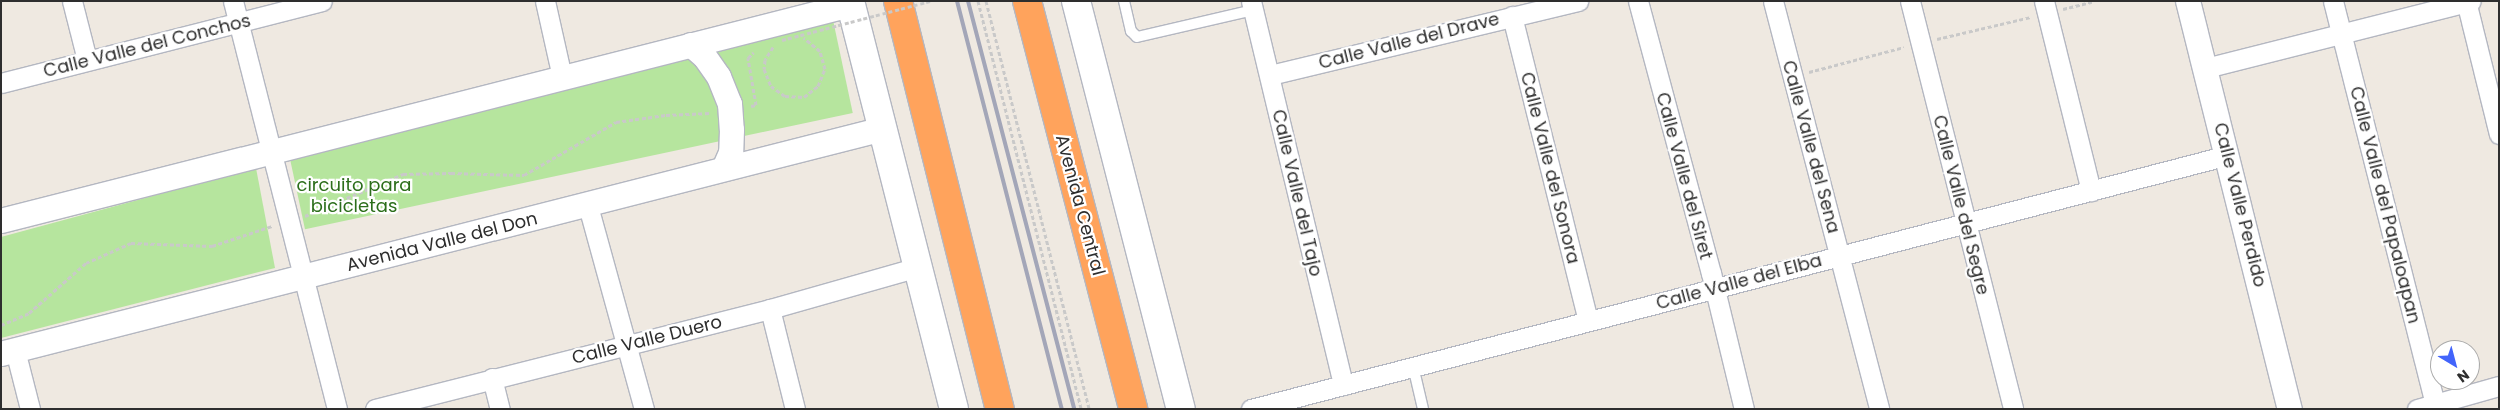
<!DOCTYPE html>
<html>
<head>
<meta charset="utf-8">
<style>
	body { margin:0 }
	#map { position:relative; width:2500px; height:410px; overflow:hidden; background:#efe9e1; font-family:Poppins,sans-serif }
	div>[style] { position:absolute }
	.green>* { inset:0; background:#b6e59e; transform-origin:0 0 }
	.path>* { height:3px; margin-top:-1.5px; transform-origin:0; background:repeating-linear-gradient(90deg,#c9c9c9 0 4px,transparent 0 6.5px) }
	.roads { filter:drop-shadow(1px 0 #b4b7c1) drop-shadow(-1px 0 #b4b7c1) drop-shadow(0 1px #b4b7c1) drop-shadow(0 -1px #b4b7c1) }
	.service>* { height:10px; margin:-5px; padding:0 5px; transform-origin:5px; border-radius:5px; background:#fff }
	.minor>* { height:19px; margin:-9.5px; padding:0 9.5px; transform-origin:9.5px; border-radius:9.5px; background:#fff }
	.tertiary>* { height:24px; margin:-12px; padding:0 12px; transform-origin:12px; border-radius:12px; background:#fff }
	.secondary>* { height:28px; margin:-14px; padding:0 14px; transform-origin:14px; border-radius:14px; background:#fff }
	.motorway>* { height:28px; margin:-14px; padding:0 14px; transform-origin:14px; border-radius:14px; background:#ffa35c }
	.rail>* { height:4px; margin:-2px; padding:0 2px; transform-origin:2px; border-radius:2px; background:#a3a6b8 }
	.path-bridge>* { height:3px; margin-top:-1.5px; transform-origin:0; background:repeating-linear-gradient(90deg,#c9c9c9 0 4px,transparent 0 6.5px) }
	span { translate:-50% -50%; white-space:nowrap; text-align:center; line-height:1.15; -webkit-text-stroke:4.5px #fff; paint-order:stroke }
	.street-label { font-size:18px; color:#2e2e2e }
	.park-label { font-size:18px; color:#2c6e1b }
	.frame { position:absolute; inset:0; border:2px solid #2e2e2e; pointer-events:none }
	.north { position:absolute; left:2430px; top:340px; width:50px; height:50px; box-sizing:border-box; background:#fff; border:1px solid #ababab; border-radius:50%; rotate:143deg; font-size:14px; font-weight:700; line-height:20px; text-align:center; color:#2e2e2e }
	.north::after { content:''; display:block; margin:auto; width:18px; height:22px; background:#4264fb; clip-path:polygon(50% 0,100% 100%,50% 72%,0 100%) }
</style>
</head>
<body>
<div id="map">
	<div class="green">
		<i style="left:833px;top:20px;width:95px;height:560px;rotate:78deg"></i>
		<i style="clip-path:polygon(256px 168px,275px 268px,1px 338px,1px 237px)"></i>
	</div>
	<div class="path">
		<i style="left:978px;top:1px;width:421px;rotate:75.8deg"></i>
		<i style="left:986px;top:1px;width:421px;rotate:75.8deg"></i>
		<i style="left:2063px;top:9px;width:32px;rotate:-14deg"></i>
		<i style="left:1937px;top:39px;width:97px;rotate:-13.2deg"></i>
		<i style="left:773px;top:47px;width:15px;rotate:122deg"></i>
		<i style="left:765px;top:60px;width:9px;rotate:96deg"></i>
		<i style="left:764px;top:69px;width:18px;rotate:68deg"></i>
		<i style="left:771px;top:86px;width:17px;rotate:36deg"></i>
		<i style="left:785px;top:96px;width:19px;rotate:3deg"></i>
		<i style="left:804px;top:97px;width:18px;rotate:-38deg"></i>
		<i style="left:818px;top:86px;width:18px;rotate:-68deg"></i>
		<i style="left:825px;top:69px;width:19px;rotate:-106deg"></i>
		<i style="left:820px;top:51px;width:21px;rotate:-141deg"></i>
		<i style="left:1809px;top:72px;width:98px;rotate:-14.7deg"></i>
		<i style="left:751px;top:106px;width:5px;rotate:-11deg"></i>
		<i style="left:756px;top:105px;width:48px;rotate:-99.7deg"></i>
		<i style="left:748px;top:58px;width:8px;rotate:-45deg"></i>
		<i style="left:305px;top:216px;width:107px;rotate:-23.2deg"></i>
		<i style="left:403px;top:174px;width:48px;rotate:-1.2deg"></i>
		<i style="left:451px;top:173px;width:73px;rotate:1.6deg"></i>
		<i style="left:524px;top:175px;width:106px;rotate:-29.9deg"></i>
		<i style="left:616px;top:122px;width:50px;rotate:-8deg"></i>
		<i style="left:666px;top:115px;width:44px;rotate:-2.6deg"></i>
		<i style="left:1px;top:325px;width:30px;rotate:-23deg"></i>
		<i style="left:29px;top:313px;width:76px;rotate:-41.3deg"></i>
		<i style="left:86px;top:263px;width:49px;rotate:-24deg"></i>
		<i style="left:131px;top:243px;width:81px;rotate:2.1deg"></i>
		<i style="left:212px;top:246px;width:63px;rotate:-18.4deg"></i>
	</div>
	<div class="roads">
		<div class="service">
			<i style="left:1124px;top:1px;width:31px;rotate:77deg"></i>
			<i style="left:1131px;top:31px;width:8px;rotate:45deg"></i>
			<i style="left:1137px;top:37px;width:119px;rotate:-13.1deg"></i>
			<i style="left:1413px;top:366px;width:44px;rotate:76.9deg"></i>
		</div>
		<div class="minor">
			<i style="left:72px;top:1px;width:61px;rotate:75.7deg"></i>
			<i style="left:233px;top:1px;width:421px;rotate:75.7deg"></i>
			<i style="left:545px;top:1px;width:78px;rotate:77.4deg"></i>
			<i style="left:1251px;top:1px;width:395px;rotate:76.5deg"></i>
			<i style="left:1638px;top:1px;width:282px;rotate:75deg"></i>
			<i style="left:1711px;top:273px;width:140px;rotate:76.4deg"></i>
			<i style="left:1773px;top:1px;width:422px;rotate:75.4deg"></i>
			<i style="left:1910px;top:1px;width:421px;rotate:75.8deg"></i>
			<i style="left:2044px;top:1px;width:196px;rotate:76.1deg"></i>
			<i style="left:2333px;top:1px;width:421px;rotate:75.8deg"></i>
			<i style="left:2466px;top:1px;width:137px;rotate:76.1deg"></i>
			<i style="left:1512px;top:16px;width:314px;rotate:76deg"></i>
			<i style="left:2206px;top:68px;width:273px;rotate:-14.2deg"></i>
			<i style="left:1270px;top:75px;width:317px;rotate:-13.5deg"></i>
			<i style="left:1px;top:83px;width:331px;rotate:-14.3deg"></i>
			<i style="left:588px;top:206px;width:211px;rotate:74.6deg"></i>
			<i style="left:770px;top:309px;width:103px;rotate:76deg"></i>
			<i style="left:15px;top:350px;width:61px;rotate:75.7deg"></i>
			<i style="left:492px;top:378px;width:32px;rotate:76deg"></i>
			<i style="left:375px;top:409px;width:407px;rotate:-14.2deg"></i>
			<i style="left:770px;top:309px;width:154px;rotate:-15.8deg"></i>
			<i style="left:1251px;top:409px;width:1009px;rotate:-14.57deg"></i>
			<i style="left:2417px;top:409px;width:85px;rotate:-15.7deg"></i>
		</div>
		<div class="tertiary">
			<i style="left:2188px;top:1px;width:421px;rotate:76deg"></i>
			<i style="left:691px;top:45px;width:18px;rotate:41deg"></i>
			<i style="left:705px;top:57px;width:24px;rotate:55deg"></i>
			<i style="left:719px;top:77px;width:29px;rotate:68deg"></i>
			<i style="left:730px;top:104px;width:26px;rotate:86deg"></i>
			<i style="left:732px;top:130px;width:23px;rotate:92deg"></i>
			<i style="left:731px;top:153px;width:17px;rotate:114deg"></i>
			<i style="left:1px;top:221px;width:877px;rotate:-14.26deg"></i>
			<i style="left:1px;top:354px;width:910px;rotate:-14.31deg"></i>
		</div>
		<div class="secondary">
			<i style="left:850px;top:1px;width:421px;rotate:75.7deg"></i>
			<i style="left:1076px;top:1px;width:421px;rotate:75.6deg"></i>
		</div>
		<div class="motorway">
			<i style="left:898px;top:1px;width:421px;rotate:76deg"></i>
			<i style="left:1027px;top:1px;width:422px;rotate:75.4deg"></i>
		</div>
	</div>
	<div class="rail">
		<i style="left:957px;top:1px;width:421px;rotate:75.6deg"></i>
		<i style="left:968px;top:1px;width:422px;rotate:75.4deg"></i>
	</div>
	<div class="path-bridge">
		<i style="left:782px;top:40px;width:154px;rotate:-14.7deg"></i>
	</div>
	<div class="street-label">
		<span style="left:1409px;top:41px;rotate:-14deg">Calle Valle del Drave</span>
		<span style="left:147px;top:46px;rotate:-14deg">Calle Valle del Conchos</span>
		<span style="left:1811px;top:147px;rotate:75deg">Calle Valle del Sena</span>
		<span style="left:1550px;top:168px;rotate:76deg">Calle Valle del Sonora</span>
		<span style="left:1684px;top:176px;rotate:75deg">Calle Valle del Siret</span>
		<span style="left:1297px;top:193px;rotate:77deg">Calle Valle del Tajo</span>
		<span style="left:1080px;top:205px;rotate:75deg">Avenida Central</span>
		<span style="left:1961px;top:205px;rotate:76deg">Calle Valle del Segre</span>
		<span style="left:2240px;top:205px;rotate:76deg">Calle Valle Perdido</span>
		<span style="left:2385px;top:205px;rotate:76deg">Calle Valle del Papaloapan</span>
		<span style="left:442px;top:242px;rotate:-14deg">Avenida Valle del Don</span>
		<span style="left:1739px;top:282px;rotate:-15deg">Calle Valle del Elba</span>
		<span style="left:647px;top:340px;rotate:-14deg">Calle Valle Duero</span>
	</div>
	<div class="park-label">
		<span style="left:354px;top:196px">circuito para<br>bicicletas</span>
	</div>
	<div class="frame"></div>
	<div class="north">N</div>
</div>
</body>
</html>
